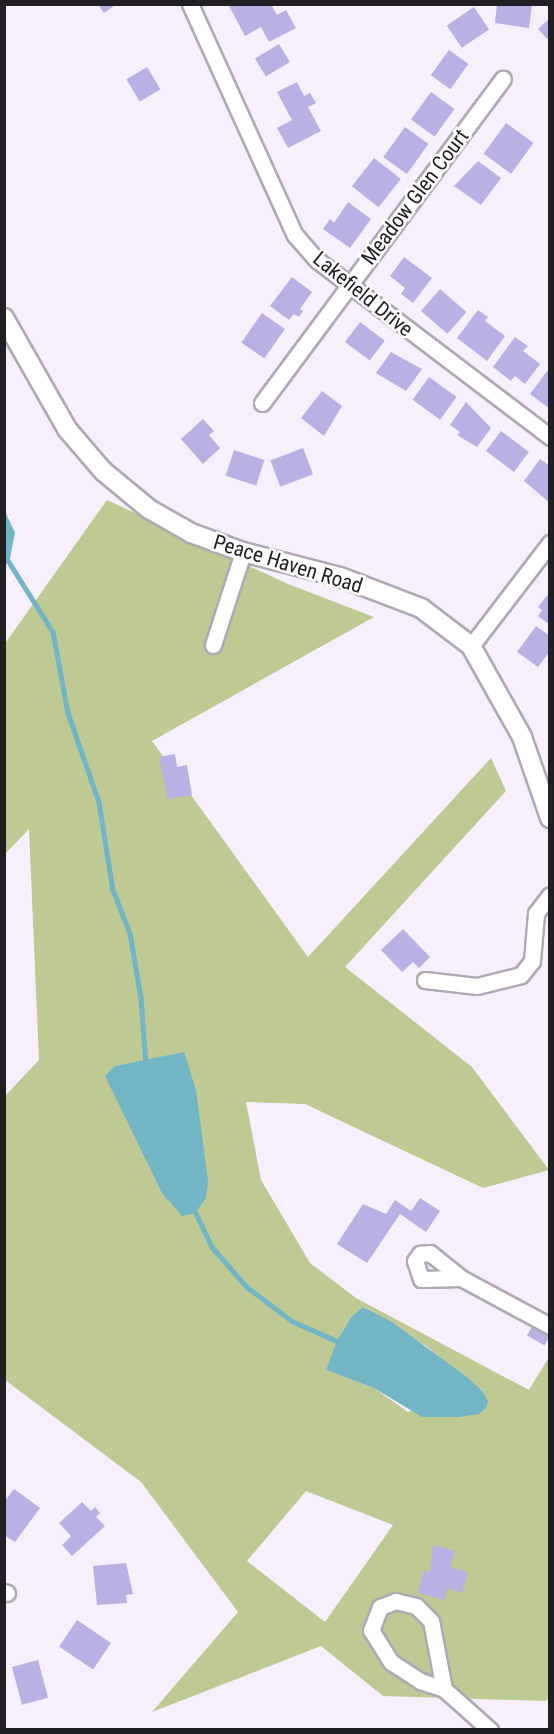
<!DOCTYPE html>
<html>
<head>
<meta charset="utf-8">
<style>
	body { margin:0 }
	#map { position:relative; width:554px; height:1734px; overflow:hidden; background:#f7f0fc; font-family:"Roboto Condensed",sans-serif }
	div>[style] { position:absolute }
	.forest>* { inset:0; background:#bec994 }
	.water>* { inset:0; background:#72b6c5 }
	.stream>* { height:4.5px; margin:-2.25px; padding:0 2.25px; transform-origin:2.25px; border-radius:2.25px; background:#72b6c5 }
	.building>* { inset:0; background:#b9b0e3; transform-origin:0 0 }
	.roads { filter:drop-shadow(2px 0 #afa9b4) drop-shadow(-2px 0 #afa9b4) drop-shadow(0 2px #afa9b4) drop-shadow(0 -2px #afa9b4) }
	.minor>* { height:15px; margin:-7.5px; padding:0 7.5px; transform-origin:7.5px; border-radius:7.5px; background:#fff }
	.major>* { height:18px; margin:-9px; padding:0 9px; transform-origin:9px; border-radius:9px; background:#fff }
	span { translate:-50% -50%; white-space:nowrap; text-align:center; line-height:1.15; -webkit-text-stroke:5px #fff; paint-order:stroke }
	.street-label { font-size:21px; color:#211f23 }
	.frame { position:absolute; inset:0; border:6px solid #211f23; pointer-events:none }
</style>
</head>
<body>
<div id="map">
	<div class="forest">
		<i style="clip-path:polygon(evenodd,107px 500px,288px 584px,374px 617px,152px 741px,308px 957px,491px 758px,506px 791px,345px 967px,472px 1067px,549px 1170px,483px 1188px,305px 1104px,246px 1102px,261px 1180px,310px 1263px,356px 1298px,529px 1390px,549px 1357px,550px 1698px,545px 1701px,383px 1696px,321px 1646px,152px 1712px,238px 1612px,141px 1482px,5px 1380px,5px 1096px,39px 1060px,29px 829px,5px 854px,4px 645px,107px 500px,145px 1061px,162px 1193px,115px 1066px,145px 1061px,107px 500px,364px 1307px,426px 1346px,482px 1391px,408px 1412px,374px 1388px,326px 1370px,352px 1316px,364px 1307px,107px 500px,306px 1491px,393px 1525px,325px 1622px,247px 1561px,306px 1491px)"></i>
	</div>
	<div class="water">
		<i style="clip-path:polygon(4px 509px,15px 533px,9px 563px,5px 564px)"></i>
		<i style="clip-path:polygon(184px 1052px,196px 1090px,208px 1181px,206px 1198px,195px 1213px,182px 1216px,162px 1193px,105px 1076px,115px 1066px)"></i>
		<i style="clip-path:polygon(363px 1307px,392px 1322px,467px 1377px,482px 1391px,488px 1401px,486px 1408px,479px 1414px,459px 1417px,422px 1417px,374px 1388px,326px 1370px,337px 1341px,352px 1316px)"></i>
	</div>
	<div class="stream">
		<i style="left:4px;top:554px;width:92px;rotate:57.9deg"></i>
		<i style="left:53px;top:632px;width:82px;rotate:79.5deg"></i>
		<i style="left:68px;top:713px;width:94px;rotate:70.8deg"></i>
		<i style="left:99px;top:802px;width:89px;rotate:81deg"></i>
		<i style="left:113px;top:890px;width:46px;rotate:68.4deg"></i>
		<i style="left:130px;top:933px;width:66px;rotate:80.4deg"></i>
		<i style="left:141px;top:998px;width:66px;rotate:85.7deg"></i>
		<i style="left:194px;top:1209px;width:42px;rotate:64.7deg"></i>
		<i style="left:212px;top:1247px;width:53px;rotate:48.8deg"></i>
		<i style="left:247px;top:1287px;width:56px;rotate:37.1deg"></i>
		<i style="left:292px;top:1321px;width:49px;rotate:24deg"></i>
	</div>
	<div class="building">
		<i style="clip-path:polygon(98px 4px,117px 4px,104px 13px)"></i>
		<i style="clip-path:polygon(228px 4px,271px 4px,277px 15px,286px 10px,296px 28px,269px 42px,261px 27px,245px 36px)"></i>
		<i style="clip-path:polygon(497px 4px,532px 4px,529px 28px,495px 23px)"></i>
		<i style="left:474px;top:7px;width:27px;height:33px;rotate:56deg"></i>
		<i style="clip-path:polygon(550px 18px,550px 37px,547px 39px,538px 29px)"></i>
		<i style="left:279px;top:44px;width:21px;height:28px;rotate:59deg"></i>
		<i style="left:449px;top:50px;width:24px;height:31px;rotate:36deg"></i>
		<i style="left:147px;top:67px;width:26px;height:24px;rotate:59deg"></i>
		<i style="clip-path:polygon(297px 82px,304px 96px,310px 93px,316px 103px,308px 107px,321px 131px,288px 148px,277px 128px,292px 120px,277px 92px)"></i>
		<i style="left:431px;top:92px;width:29px;height:34px;rotate:36deg"></i>
		<i style="left:506px;top:123px;width:34px;height:38px;rotate:36deg"></i>
		<i style="left:405px;top:127px;width:29px;height:37px;rotate:36deg"></i>
		<i style="left:374px;top:158px;width:34px;height:36px;rotate:38deg"></i>
		<i style="clip-path:polygon(478px 161px,501px 178px,481px 205px,454px 186px)"></i>
		<i style="clip-path:polygon(348px 202px,371px 219px,350px 248px,323px 229px,330px 219px,334px 223px)"></i>
		<i style="clip-path:polygon(404px 257px,432px 278px,413px 303px,401px 294px,405px 288px,390px 276px)"></i>
		<i style="clip-path:polygon(292px 277px,312px 292px,300px 309px,303px 311px,299px 317px,294px 314px,289px 320px,270px 306px)"></i>
		<i style="left:440px;top:289px;width:35px;height:29px;rotate:41deg"></i>
		<i style="clip-path:polygon(478px 310px,488px 317px,485px 321px,505px 336px,487px 361px,457px 338px)"></i>
		<i style="left:262px;top:313px;width:28px;height:36px;rotate:35deg"></i>
		<i style="left:360px;top:322px;width:31px;height:25px;rotate:37deg"></i>
		<i style="clip-path:polygon(515px 337px,528px 346px,523px 351px,540px 364px,525px 384px,515px 376px,511px 381px,493px 367px)"></i>
		<i style="clip-path:polygon(391px 352px,422px 369px,406px 391px,376px 373px)"></i>
		<i style="clip-path:polygon(548px 370px,550px 371px,550px 409px,530px 394px)"></i>
		<i style="left:429px;top:377px;width:34px;height:28px;rotate:36deg"></i>
		<i style="clip-path:polygon(322px 391px,342px 406px,324px 436px,301px 418px)"></i>
		<i style="clip-path:polygon(466px 402px,491px 428px,477px 447px,457px 435px,460px 432px,450px 425px)"></i>
		<i style="clip-path:polygon(203px 419px,214px 431px,209px 435px,220px 448px,203px 464px,181px 439px)"></i>
		<i style="left:501px;top:431px;width:35px;height:25px;rotate:37deg"></i>
		<i style="left:303px;top:448px;width:28px;height:35px;rotate:69deg"></i>
		<i style="left:234px;top:450px;width:32px;height:27px;rotate:18deg"></i>
		<i style="clip-path:polygon(540px 459px,550px 466px,550px 503px,524px 481px)"></i>
		<i style="clip-path:polygon(550px 592px,550px 625px,538px 616px,542px 610px,538px 607px)"></i>
		<i style="clip-path:polygon(536px 626px,550px 636px,550px 651px,538px 667px,517px 652px)"></i>
		<i style="clip-path:polygon(175px 754px,177px 767px,187px 765px,192px 795px,168px 799px,159px 757px)"></i>
		<i style="clip-path:polygon(403px 929px,430px 957px,419px 968px,413px 962px,402px 972px,381px 950px)"></i>
		<i style="clip-path:polygon(420px 1198px,440px 1211px,426px 1232px,400px 1214px,367px 1263px,337px 1244px,363px 1204px,386px 1214px,395px 1200px,411px 1211px)"></i>
		<i style="left:533px;top:1325px;width:20px;height:12px;rotate:30deg"></i>
		<i style="clip-path:polygon(14px 1489px,40px 1508px,15px 1542px,4px 1535px,4px 1502px)"></i>
		<i style="clip-path:polygon(82px 1502px,91px 1511px,95px 1507px,100px 1513px,96px 1517px,105px 1526px,72px 1556px,62px 1545px,71px 1536px,59px 1523px)"></i>
		<i style="clip-path:polygon(433px 1545px,455px 1551px,450px 1567px,468px 1572px,462px 1593px,448px 1588px,444px 1600px,418px 1593px,424px 1570px,430px 1572px)"></i>
		<i style="clip-path:polygon(126px 1563px,133px 1594px,126px 1595px,127px 1603px,97px 1605px,93px 1566px)"></i>
		<i style="left:77px;top:1620px;width:41px;height:32px;rotate:34deg"></i>
		<i style="left:38px;top:1660px;width:39px;height:27px;rotate:75deg"></i>
	</div>
	<div class="roads">
		<div class="minor">
			<i style="left:190px;top:4px;width:254px;rotate:65.6deg"></i>
			<i style="left:295px;top:235px;width:33px;rotate:49deg"></i>
			<i style="left:317px;top:260px;width:293px;rotate:37.2deg"></i>
			<i style="left:262px;top:403px;width:404px;rotate:-53.4deg"></i>
			<i style="left:213px;top:645px;width:98px;rotate:-72.1deg"></i>
			<i style="left:471px;top:646px;width:130px;rotate:-52.5deg"></i>
			<i style="left:425px;top:980px;width:52px;rotate:6.6deg"></i>
			<i style="left:477px;top:986px;width:45px;rotate:-14deg"></i>
			<i style="left:521px;top:975px;width:18px;rotate:-52deg"></i>
			<i style="left:532px;top:961px;width:48px;rotate:-85.2deg"></i>
			<i style="left:536px;top:913px;width:23px;rotate:-52deg"></i>
			<i style="left:461px;top:1278px;width:40px;rotate:178.6deg"></i>
			<i style="left:421px;top:1279px;width:19px;rotate:-108deg"></i>
			<i style="left:415px;top:1261px;width:9px;rotate:-54deg"></i>
			<i style="left:420px;top:1254px;width:10px;rotate:-6deg"></i>
			<i style="left:430px;top:1253px;width:40px;rotate:39deg"></i>
			<i style="left:461px;top:1278px;width:101px;rotate:28.3deg"></i>
			<i style="left:4px;top:1592px;width:3px;rotate:18deg"></i>
			<i style="left:444px;top:1689px;width:69px;rotate:-100.8deg"></i>
			<i style="left:431px;top:1621px;width:21px;rotate:-135deg"></i>
			<i style="left:416px;top:1606px;width:21px;rotate:-166deg"></i>
			<i style="left:396px;top:1601px;width:17px;rotate:159deg"></i>
			<i style="left:380px;top:1607px;width:25px;rotate:111deg"></i>
			<i style="left:371px;top:1630px;width:38px;rotate:58deg"></i>
			<i style="left:391px;top:1662px;width:35px;rotate:33deg"></i>
			<i style="left:420px;top:1681px;width:25px;rotate:18deg"></i>
			<i style="left:444px;top:1689px;width:62px;rotate:41.7deg"></i>
		</div>
		<div class="major">
			<i style="left:4px;top:318px;width:128px;rotate:60.4deg"></i>
			<i style="left:67px;top:429px;width:55px;rotate:49.4deg"></i>
			<i style="left:103px;top:471px;width:60px;rotate:39.6deg"></i>
			<i style="left:149px;top:509px;width:48px;rotate:29.7deg"></i>
			<i style="left:191px;top:533px;width:55px;rotate:20.1deg"></i>
			<i style="left:243px;top:552px;width:100px;rotate:14.5deg"></i>
			<i style="left:340px;top:577px;width:87px;rotate:20.9deg"></i>
			<i style="left:421px;top:608px;width:63px;rotate:37.2deg"></i>
			<i style="left:471px;top:646px;width:104px;rotate:60.7deg"></i>
			<i style="left:522px;top:737px;width:86px;rotate:70.9deg"></i>
		</div>
	</div>
	<div class="street-label">
		<span style="left:415px;top:197px;rotate:-53deg">Meadow Glen Court</span>
		<span style="left:363px;top:294px;rotate:39deg">Lakefield Drive</span>
		<span style="left:288px;top:564px;rotate:17deg">Peace Haven Road</span>
	</div>
	<div class="frame"></div>
</div>
</body>
</html>
